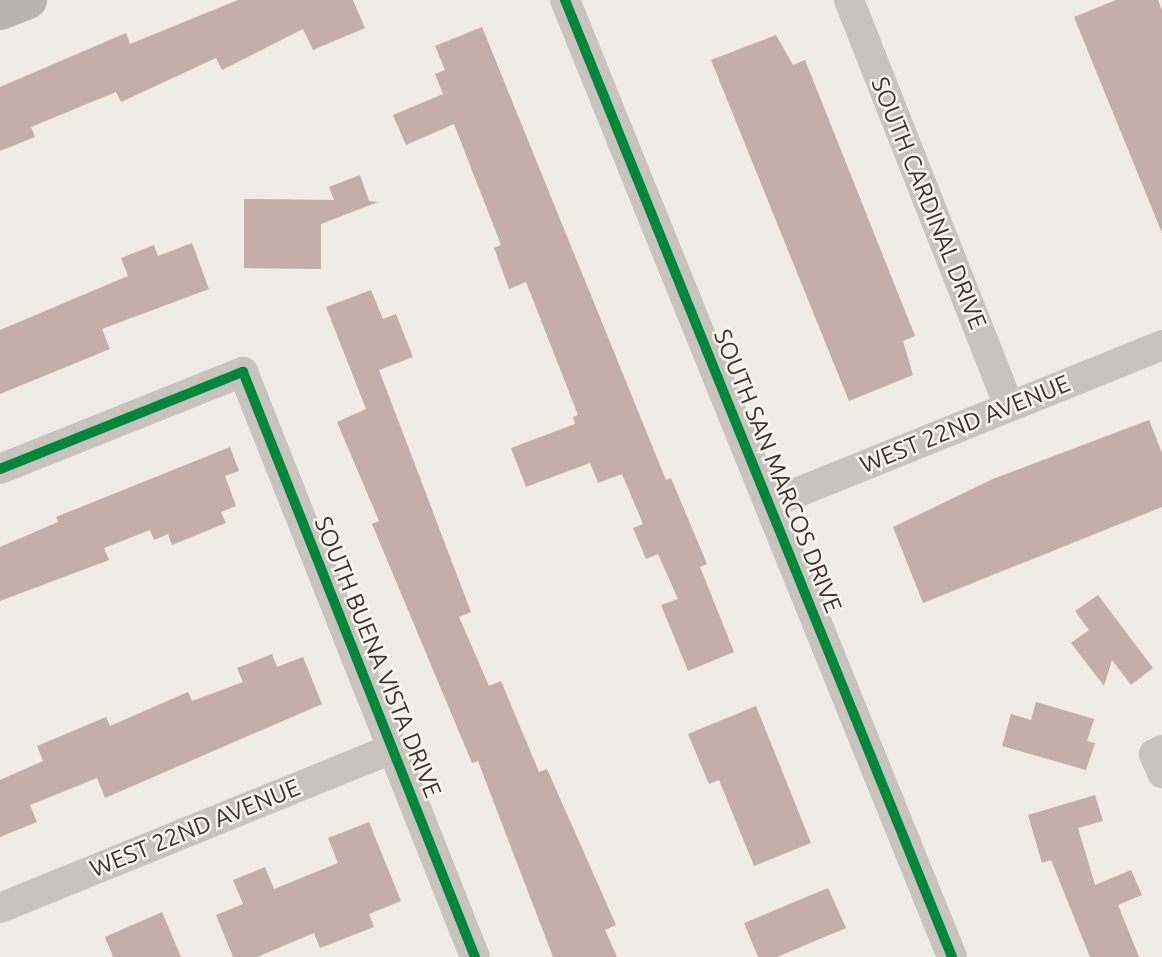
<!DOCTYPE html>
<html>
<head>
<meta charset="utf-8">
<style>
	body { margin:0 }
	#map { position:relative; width:1162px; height:957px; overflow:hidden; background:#f0ebe5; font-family:Ubuntu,sans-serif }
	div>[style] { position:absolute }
	.building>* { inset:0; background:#c3afa7 }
	.street>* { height:30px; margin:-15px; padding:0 15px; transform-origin:15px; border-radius:15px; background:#c9c3be }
	.secondary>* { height:38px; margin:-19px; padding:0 19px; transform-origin:19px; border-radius:19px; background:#bab3ae }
	.cycleway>* { height:10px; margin:-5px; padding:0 5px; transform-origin:5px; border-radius:5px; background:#00873e }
	span { translate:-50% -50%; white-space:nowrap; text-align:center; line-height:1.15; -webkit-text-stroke:5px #fbf5ee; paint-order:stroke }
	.street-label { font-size:24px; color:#3b302b }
</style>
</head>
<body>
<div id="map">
	<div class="building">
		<i style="clip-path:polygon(238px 0,353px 0,365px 28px,313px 50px,303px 29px,222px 70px,216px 58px,121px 102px,116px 92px,31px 127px,35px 137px,0 151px,0 87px,126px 33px,130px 44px)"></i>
		<i style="clip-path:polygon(1116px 0,1158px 0,1162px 11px,1162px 233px,1074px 17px)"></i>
		<i style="clip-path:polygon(482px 27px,666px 480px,671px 478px,707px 564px,700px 567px,734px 652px,688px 671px,661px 605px,678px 599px,658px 554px,646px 559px,633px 528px,643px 524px,622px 474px,598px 483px,590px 463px,526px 487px,511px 448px,575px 424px,573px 417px,578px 415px,526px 282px,509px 289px,494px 248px,501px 245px,454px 124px,406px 145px,393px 115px,443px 94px,435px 74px,445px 70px,435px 46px)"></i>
		<i style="clip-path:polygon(776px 35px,793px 65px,805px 60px,915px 336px,903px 341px,913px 375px,849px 401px,711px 60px)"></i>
		<i style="clip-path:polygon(360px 175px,369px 201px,378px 202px,321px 224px,321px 269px,244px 268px,244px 199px,334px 200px,329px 187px)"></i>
		<i style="clip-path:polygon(192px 243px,209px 289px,102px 329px,110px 349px,0 394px,0 330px,128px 276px,121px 258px,154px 245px,158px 256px)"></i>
		<i style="clip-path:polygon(371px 290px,383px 319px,396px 314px,413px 357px,379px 370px,471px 612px,459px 617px,489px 686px,501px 681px,539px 772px,547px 769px,616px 925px,605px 930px,617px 957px,553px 957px,478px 761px,472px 763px,372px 524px,379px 521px,337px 422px,366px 409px,326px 307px)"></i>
		<i style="clip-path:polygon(1149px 420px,1162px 453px,1162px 507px,923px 603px,893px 527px,993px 479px)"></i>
		<i style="clip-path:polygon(230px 447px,239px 471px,225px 476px,236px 506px,221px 512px,226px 523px,172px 545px,168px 534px,154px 540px,150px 530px,104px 548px,109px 560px,0 601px,0 547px,58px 522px,56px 517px)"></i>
		<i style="clip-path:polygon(1098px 595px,1153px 668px,1131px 685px,1112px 660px,1104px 686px,1071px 643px,1089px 630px,1075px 611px)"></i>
		<i style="clip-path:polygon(272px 654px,277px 667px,303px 657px,322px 704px,105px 798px,97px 778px,30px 805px,37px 822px,0 837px,0 780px,43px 761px,37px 746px,106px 717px,110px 726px,188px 692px,192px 701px,243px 682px,237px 668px)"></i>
		<i style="clip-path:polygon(1036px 702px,1094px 719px,1087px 741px,1095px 743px,1086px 770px,1002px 746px,1011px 714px,1031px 720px)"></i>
		<i style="clip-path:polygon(756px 706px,811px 843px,754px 866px,719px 780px,709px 784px,688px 734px)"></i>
		<i style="clip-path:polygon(1095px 795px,1103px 821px,1078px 828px,1095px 885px,1131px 870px,1142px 895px,1118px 905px,1139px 957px,1090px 957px,1051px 860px,1042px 863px,1028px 815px)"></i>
		<i style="clip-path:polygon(369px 822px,401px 901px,369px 914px,374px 927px,320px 948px,314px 933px,257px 957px,233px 957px,216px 915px,243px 904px,233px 880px,265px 867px,274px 889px,338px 863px,328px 838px)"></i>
		<i style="clip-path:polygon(828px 888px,846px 928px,777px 957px,758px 957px,744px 923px)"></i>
		<i style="clip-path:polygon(162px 912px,181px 957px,113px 957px,105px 937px)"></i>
	</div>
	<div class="street">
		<i style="left:565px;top:0;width:1032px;rotate:67.98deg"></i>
		<i style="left:849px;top:0;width:437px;rotate:68.5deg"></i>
		<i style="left:0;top:469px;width:262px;rotate:-21.8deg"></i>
		<i style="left:243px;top:372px;width:629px;rotate:68.37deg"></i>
		<i style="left:769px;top:504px;width:424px;rotate:-22deg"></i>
		<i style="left:1162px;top:750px;width:9px;rotate:153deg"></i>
		<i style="left:1154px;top:754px;width:21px;rotate:67deg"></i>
		<i style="left:0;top:908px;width:422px;rotate:-22.1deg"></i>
	</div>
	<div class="secondary">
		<i style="left:0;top:11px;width:30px;rotate:-21deg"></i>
	</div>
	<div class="cycleway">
		<i style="left:565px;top:0;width:1032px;rotate:67.98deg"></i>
		<i style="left:0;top:469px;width:262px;rotate:-21.8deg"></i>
		<i style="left:243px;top:372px;width:629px;rotate:68.37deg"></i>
	</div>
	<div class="street-label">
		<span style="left:929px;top:203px;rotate:68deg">SOUTH CARDINAL DRIVE</span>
		<span style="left:965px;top:424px;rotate:-22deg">WEST 22ND AVENUE</span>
		<span style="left:778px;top:471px;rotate:68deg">SOUTH SAN MARCOS DRIVE</span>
		<span style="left:378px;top:657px;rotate:68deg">SOUTH BUENA VISTA DRIVE</span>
		<span style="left:195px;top:828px;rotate:-22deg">WEST 22ND AVENUE</span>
	</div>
</div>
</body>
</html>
